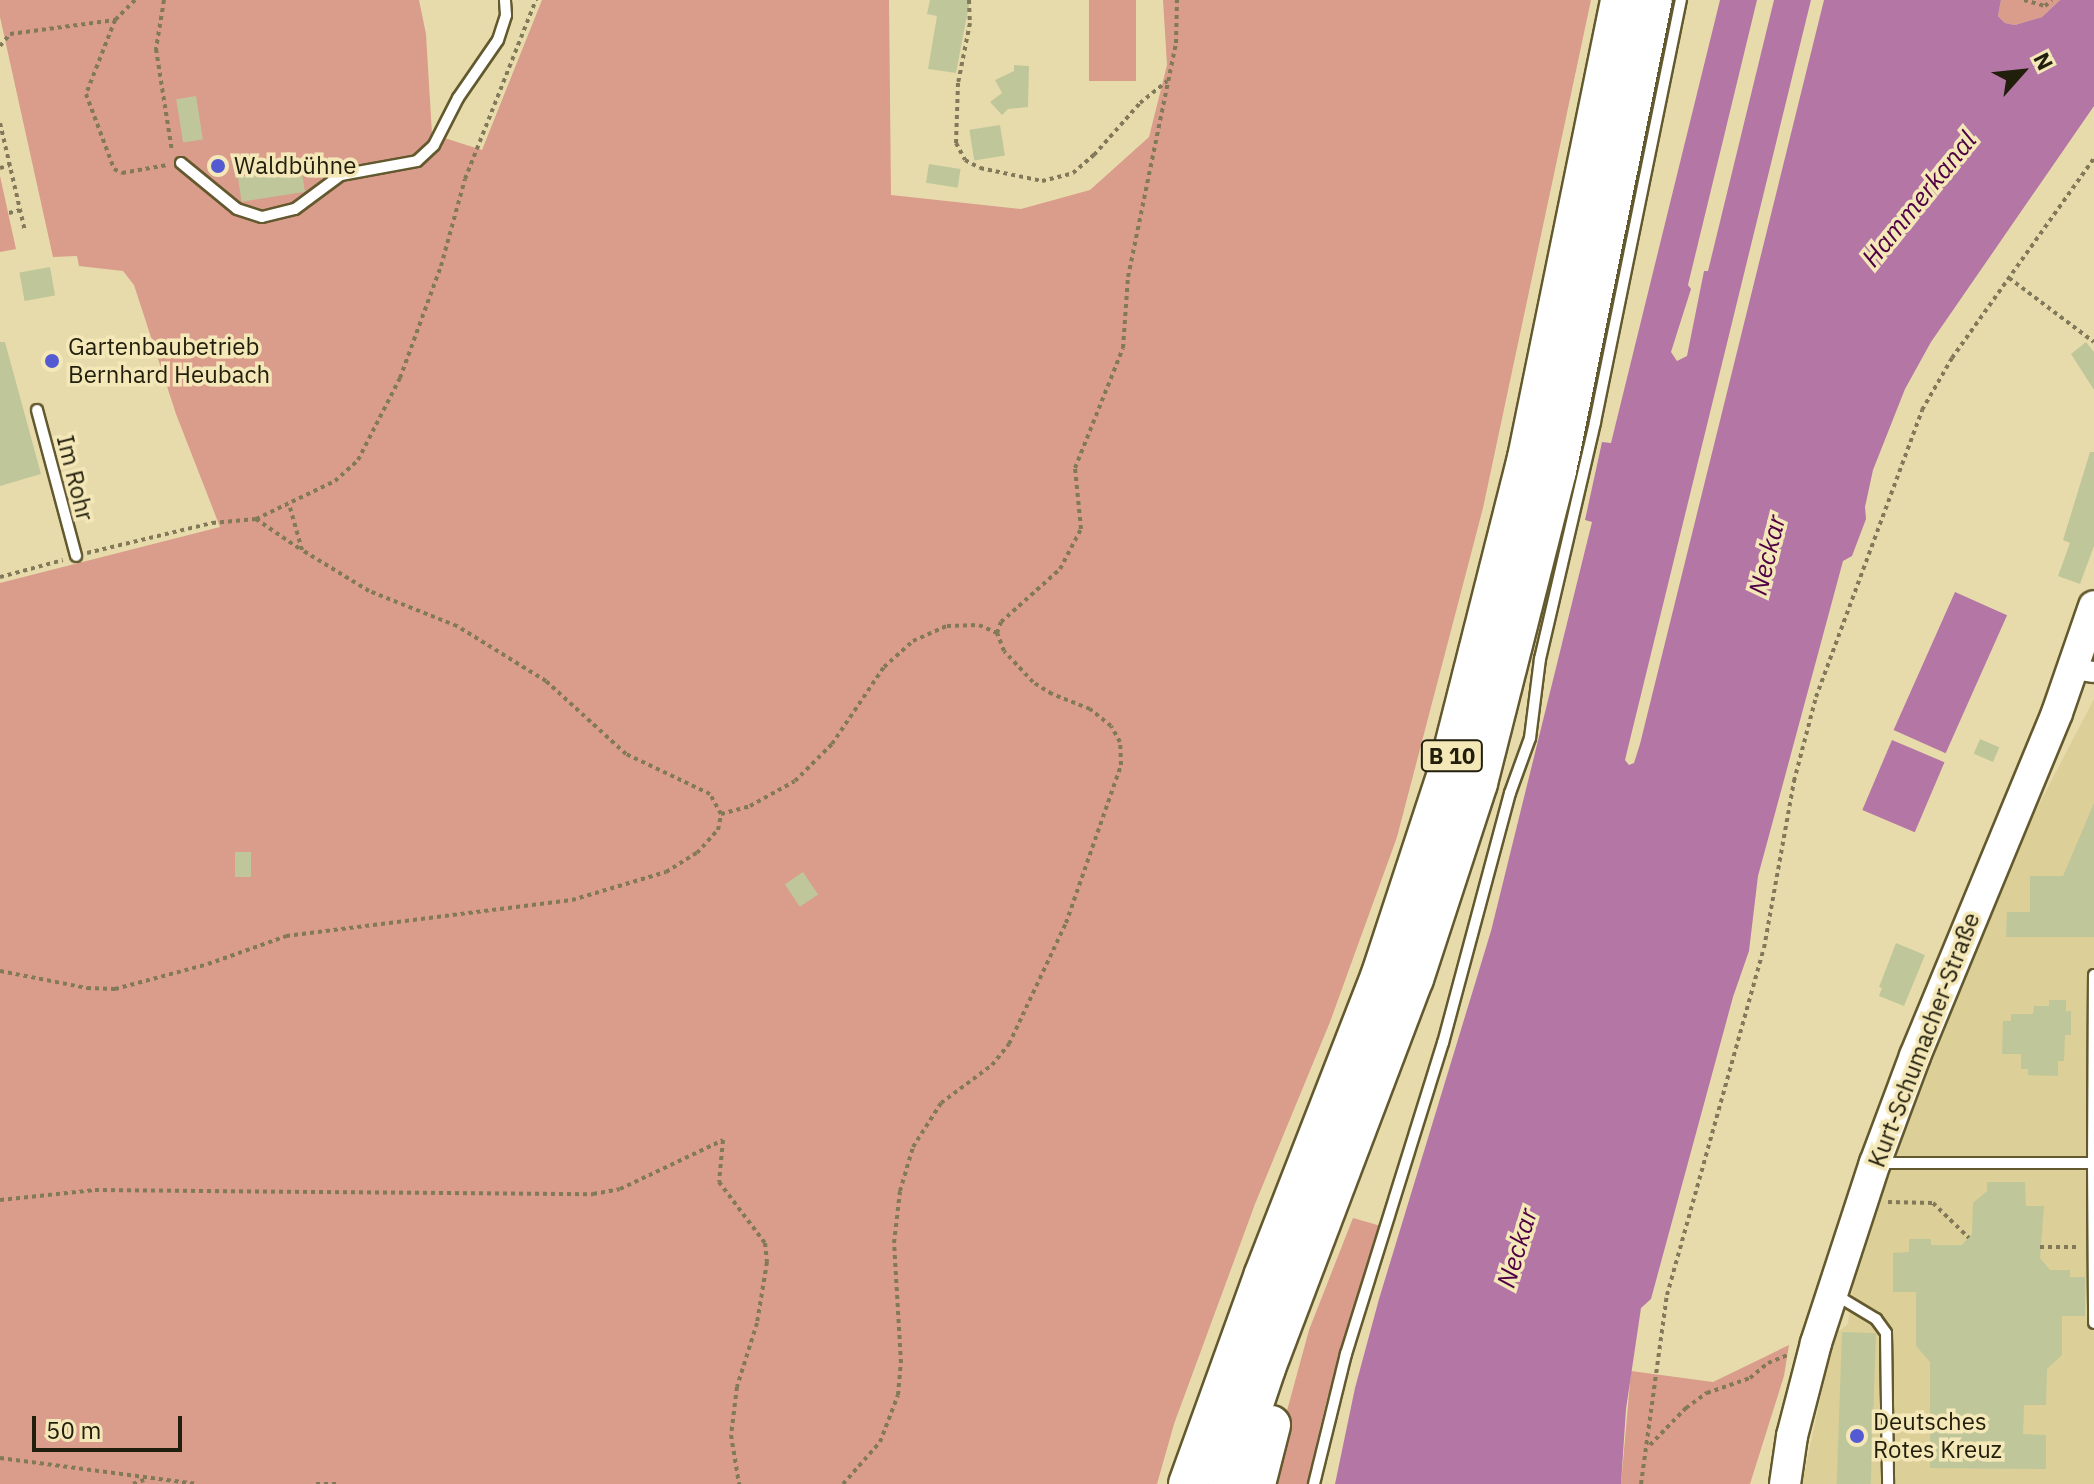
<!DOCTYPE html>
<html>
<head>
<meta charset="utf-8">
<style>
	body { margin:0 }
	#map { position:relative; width:2094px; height:1484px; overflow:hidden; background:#e7dbac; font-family:"IBM Plex Sans",sans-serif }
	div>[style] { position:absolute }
	.built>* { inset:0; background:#dccf98 }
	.green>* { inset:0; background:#da9c8b; transform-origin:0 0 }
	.water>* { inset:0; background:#b477a5; transform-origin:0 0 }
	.building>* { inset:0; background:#bfc79a; transform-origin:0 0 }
	.path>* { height:4px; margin-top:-2px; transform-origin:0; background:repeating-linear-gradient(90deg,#817959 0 4px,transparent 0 8px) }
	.roads { filter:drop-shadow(2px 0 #63592e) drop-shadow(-2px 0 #63592e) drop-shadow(0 2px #63592e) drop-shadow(0 -2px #63592e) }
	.lane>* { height:10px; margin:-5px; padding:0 5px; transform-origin:5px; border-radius:5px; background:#fff }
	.street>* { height:20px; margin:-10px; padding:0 10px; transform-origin:10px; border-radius:10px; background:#fff }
	.secondary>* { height:30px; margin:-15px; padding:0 15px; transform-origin:15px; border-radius:15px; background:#fff }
	.highway>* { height:38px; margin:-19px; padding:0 19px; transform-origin:19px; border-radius:19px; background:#fff }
	.dots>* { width:22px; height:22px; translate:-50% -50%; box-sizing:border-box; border:4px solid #f4e8b9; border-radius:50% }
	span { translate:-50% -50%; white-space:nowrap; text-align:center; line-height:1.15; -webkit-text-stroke:7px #f4e8b9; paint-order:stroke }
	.shield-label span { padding:2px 6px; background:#f4e8b9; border:2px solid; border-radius:6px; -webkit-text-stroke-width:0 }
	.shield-label { font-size:22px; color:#221e0c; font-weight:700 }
	.poi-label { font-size:24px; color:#221e0c }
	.left { translate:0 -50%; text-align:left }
	.street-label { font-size:24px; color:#221e0c }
	.water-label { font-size:26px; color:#4f0143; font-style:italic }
	.north { position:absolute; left:1982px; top:32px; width:80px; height:80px; -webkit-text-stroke:6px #f4e8b9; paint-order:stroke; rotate:63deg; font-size:22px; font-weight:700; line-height:32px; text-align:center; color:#221e0c }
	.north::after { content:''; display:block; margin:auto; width:28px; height:36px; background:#221e0c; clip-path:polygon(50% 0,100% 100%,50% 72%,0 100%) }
	.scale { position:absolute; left:32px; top:1416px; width:150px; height:36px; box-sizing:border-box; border:4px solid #221e0c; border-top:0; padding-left:10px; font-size:24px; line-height:28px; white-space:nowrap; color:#221e0c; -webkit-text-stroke:6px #f4e8b9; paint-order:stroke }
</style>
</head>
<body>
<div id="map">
	<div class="built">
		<i style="clip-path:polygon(2094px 699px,2094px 1484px,1802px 1484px,1834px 1335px,1848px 1324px,1854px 1279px,1907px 1120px,2035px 812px)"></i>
	</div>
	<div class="green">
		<i style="clip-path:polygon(0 0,419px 0,426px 34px,432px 134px,482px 150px,542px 0,889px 0,891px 195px,1021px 209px,1090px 190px,1149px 137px,1167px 65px,1163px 0,1591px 0,1483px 508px,1397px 837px,1330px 1022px,1255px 1204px,1174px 1424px,1157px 1484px,0 1484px,0 583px,220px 527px,176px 414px,134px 285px,123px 271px,79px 266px,77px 256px,53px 257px,0 17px)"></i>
		<i style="left:1089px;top:0;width:47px;height:81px"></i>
		<i style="clip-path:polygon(2001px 0,2060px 0,2042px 17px,2015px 25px,2005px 23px,1998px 16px)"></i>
		<i style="clip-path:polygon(0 176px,16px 249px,0 252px)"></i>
		<i style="clip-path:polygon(1353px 1218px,1381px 1226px,1326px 1403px,1307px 1484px,1267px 1484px,1309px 1330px)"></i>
		<i style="clip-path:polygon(1789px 1345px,1784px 1376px,1750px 1484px,1621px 1484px,1631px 1371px,1713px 1382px)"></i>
	</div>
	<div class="water">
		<i style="clip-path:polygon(1720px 0,1757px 0,1688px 285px,1691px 289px,1671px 352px,1677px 361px,1687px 356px,1704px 271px,1708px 271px,1774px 0,1811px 0,1625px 760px,1629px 765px,1634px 763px,1640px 744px,1824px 0,2001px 0,1998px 16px,2005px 23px,2015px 25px,2042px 17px,2060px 0,2094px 0,2094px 106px,1931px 342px,1905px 389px,1873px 470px,1865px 507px,1866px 519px,1852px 556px,1843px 561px,1774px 817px,1758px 876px,1749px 951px,1733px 997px,1651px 1299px,1641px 1308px,1626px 1409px,1621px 1484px,1335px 1484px,1355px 1388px,1379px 1299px,1491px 931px,1592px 522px,1585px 520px,1602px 442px,1611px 443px)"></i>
		<i style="left:1955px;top:592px;width:57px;height:151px;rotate:24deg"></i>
		<i style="left:1892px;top:740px;width:57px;height:76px;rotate:23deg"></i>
	</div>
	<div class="building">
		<i style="clip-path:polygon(930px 0,970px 0,956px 73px,928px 69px,937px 16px,927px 14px)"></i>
		<i style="clip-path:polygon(1014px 65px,1029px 66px,1028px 107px,1008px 109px,1002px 115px,990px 102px,1002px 93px,995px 80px,1014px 71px)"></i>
		<i style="left:196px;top:96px;width:44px;height:20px;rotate:81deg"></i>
		<i style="left:1000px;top:125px;width:31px;height:31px;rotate:81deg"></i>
		<i style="left:929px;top:164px;width:32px;height:19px;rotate:9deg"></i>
		<i style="left:301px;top:167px;width:25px;height:64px;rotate:81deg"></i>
		<i style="left:50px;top:267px;width:29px;height:31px;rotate:80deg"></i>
		<i style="clip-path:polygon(0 342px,5px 342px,41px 474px,0 486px)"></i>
		<i style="clip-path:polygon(2086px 342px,2094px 352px,2094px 390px,2071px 354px)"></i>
		<i style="clip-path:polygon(2090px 452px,2094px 452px,2094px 546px,2080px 584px,2058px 576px,2070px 543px,2063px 540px)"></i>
		<i style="left:1980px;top:739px;width:21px;height:16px;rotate:23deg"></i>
		<i style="clip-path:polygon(2094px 803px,2094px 937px,2006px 937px,2007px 912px,2030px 912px,2030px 876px,2063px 876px)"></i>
		<i style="left:251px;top:852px;width:25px;height:16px;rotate:90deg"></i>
		<i style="left:803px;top:872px;width:27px;height:22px;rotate:56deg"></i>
		<i style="clip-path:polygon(1896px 943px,1925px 955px,1904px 1006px,1879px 996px,1882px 988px,1879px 987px)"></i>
		<i style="clip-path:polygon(2049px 1000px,2066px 1000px,2066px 1011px,2071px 1011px,2071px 1035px,2065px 1035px,2064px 1061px,2058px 1061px,2058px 1076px,2028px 1075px,2028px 1069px,2021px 1069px,2021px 1054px,2002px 1054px,2003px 1021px,2011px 1021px,2011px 1014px,2033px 1014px,2034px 1006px,2049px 1006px)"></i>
		<i style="clip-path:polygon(1987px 1182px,2025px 1182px,2026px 1206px,2044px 1206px,2040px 1258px,2050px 1270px,2070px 1270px,2070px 1277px,2085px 1277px,2085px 1316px,2062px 1316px,2062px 1355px,2047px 1369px,2046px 1405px,2024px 1405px,2023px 1434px,2046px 1435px,2046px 1469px,1930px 1468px,1930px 1362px,1916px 1346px,1916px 1292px,1893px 1292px,1893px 1253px,1909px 1252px,1909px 1239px,1931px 1239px,1931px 1245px,1962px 1245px,1972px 1234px,1973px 1203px,1987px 1191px)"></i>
		<i style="left:1842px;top:1332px;width:34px;height:152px;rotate:2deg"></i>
	</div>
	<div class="path">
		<i style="left:135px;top:0;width:28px;rotate:135deg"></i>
		<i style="left:115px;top:20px;width:79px;rotate:111.4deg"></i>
		<i style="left:86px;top:94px;width:80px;rotate:69.5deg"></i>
		<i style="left:114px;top:169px;width:9px;rotate:27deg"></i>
		<i style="left:122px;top:173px;width:46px;rotate:-10.1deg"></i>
		<i style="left:164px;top:0;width:50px;rotate:99.3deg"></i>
		<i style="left:156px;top:49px;width:103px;rotate:81.1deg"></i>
		<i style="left:969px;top:0;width:23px;rotate:88deg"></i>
		<i style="left:970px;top:23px;width:61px;rotate:101.3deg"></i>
		<i style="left:958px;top:83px;width:60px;rotate:91.9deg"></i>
		<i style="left:956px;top:143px;width:19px;rotate:62deg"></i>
		<i style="left:965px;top:160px;width:17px;rotate:28deg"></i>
		<i style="left:980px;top:168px;width:63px;rotate:11.8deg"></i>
		<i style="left:1042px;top:181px;width:32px;rotate:-14deg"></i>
		<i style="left:1073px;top:173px;width:28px;rotate:-41deg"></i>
		<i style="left:1094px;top:155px;width:69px;rotate:-48.5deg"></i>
		<i style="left:1140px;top:103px;width:35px;rotate:-39deg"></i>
		<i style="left:2024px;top:0;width:22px;rotate:16deg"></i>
		<i style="left:2045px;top:6px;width:9px;rotate:-41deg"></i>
		<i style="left:0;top:46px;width:16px;rotate:-50deg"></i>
		<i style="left:10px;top:34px;width:106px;rotate:-7.6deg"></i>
		<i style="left:0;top:123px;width:111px;rotate:77deg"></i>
		<i style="left:0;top:168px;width:10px;rotate:-17deg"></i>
		<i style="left:9px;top:213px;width:11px;rotate:-15deg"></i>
		<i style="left:2009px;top:278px;width:106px;rotate:37deg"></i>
		<i style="left:256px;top:519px;width:53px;rotate:34.3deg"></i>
		<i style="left:87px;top:553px;width:129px;rotate:-13.5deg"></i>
		<i style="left:212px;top:523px;width:44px;rotate:-5.2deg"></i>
		<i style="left:256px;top:519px;width:88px;rotate:-25.7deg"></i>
		<i style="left:335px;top:481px;width:31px;rotate:-42deg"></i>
		<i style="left:358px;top:460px;width:92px;rotate:-62.9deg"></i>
		<i style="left:400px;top:378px;width:119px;rotate:-69.9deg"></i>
		<i style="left:441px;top:266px;width:90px;rotate:-74.6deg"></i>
		<i style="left:465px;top:179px;width:193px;rotate:-68.4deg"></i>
		<i style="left:0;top:577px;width:65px;rotate:-15.1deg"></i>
		<i style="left:721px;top:814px;width:30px;rotate:-15deg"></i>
		<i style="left:750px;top:806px;width:51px;rotate:-29.1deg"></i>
		<i style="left:795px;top:781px;width:52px;rotate:-45deg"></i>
		<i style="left:832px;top:744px;width:93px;rotate:-56deg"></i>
		<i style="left:884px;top:667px;width:39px;rotate:-42deg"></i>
		<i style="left:913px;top:641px;width:37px;rotate:-24deg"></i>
		<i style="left:947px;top:626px;width:32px;rotate:-2deg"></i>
		<i style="left:979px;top:625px;width:20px;rotate:24deg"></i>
		<i style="left:0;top:971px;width:89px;rotate:11.1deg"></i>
		<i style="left:87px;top:988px;width:28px;rotate:2deg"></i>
		<i style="left:115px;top:989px;width:96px;rotate:-15deg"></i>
		<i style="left:208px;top:964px;width:83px;rotate:-19.7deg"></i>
		<i style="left:286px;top:936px;width:288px;rotate:-7.2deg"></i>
		<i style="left:572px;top:900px;width:98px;rotate:-16.6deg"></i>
		<i style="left:666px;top:872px;width:36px;rotate:-32deg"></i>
		<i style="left:697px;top:853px;width:31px;rotate:-48deg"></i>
		<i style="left:718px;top:830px;width:16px;rotate:-79deg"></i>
		<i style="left:721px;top:814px;width:23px;rotate:-119deg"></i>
		<i style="left:710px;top:794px;width:93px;rotate:-154.5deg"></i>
		<i style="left:626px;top:754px;width:108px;rotate:-137.6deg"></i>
		<i style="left:546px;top:681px;width:105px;rotate:-148.3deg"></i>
		<i style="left:457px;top:626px;width:95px;rotate:-158.3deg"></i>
		<i style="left:369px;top:591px;width:79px;rotate:-148.5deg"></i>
		<i style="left:302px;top:550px;width:48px;rotate:-105.8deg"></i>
		<i style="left:723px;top:1140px;width:42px;rotate:95.4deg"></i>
		<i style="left:719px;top:1182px;width:76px;rotate:53deg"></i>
		<i style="left:765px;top:1243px;width:19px;rotate:84deg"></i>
		<i style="left:767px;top:1262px;width:62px;rotate:99.3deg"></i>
		<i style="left:757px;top:1323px;width:67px;rotate:107.4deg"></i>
		<i style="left:737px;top:1387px;width:48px;rotate:97.1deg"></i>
		<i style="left:731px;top:1435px;width:50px;rotate:80.7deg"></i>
		<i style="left:0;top:1200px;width:96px;rotate:-6deg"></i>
		<i style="left:95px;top:1190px;width:498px;rotate:0.5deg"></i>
		<i style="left:593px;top:1194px;width:27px;rotate:-10deg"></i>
		<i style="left:620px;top:1189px;width:114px;rotate:-25.4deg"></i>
		<i style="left:1888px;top:1202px;width:45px;rotate:1.3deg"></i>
		<i style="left:1933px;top:1203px;width:50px;rotate:44.2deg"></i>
		<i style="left:2040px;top:1247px;width:39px"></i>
		<i style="left:1650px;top:1445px;width:52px;rotate:-45.8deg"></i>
		<i style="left:1686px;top:1408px;width:26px;rotate:-36deg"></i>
		<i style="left:1707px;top:1393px;width:46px;rotate:-19.2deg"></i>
		<i style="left:1750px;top:1378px;width:23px;rotate:-40deg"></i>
		<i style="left:1768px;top:1363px;width:22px;rotate:-22deg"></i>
		<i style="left:0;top:1458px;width:199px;rotate:7.5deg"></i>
		<i style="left:133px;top:1484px;width:12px;rotate:-20deg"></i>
		<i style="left:316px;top:1484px;width:23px"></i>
		<i style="left:843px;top:1484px;width:56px;rotate:-48.6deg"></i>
		<i style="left:880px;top:1442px;width:50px;rotate:-69deg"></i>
		<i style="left:898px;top:1395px;width:32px;rotate:-85deg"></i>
		<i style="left:901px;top:1363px;width:120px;rotate:-93.3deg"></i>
		<i style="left:894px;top:1243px;width:52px;rotate:-83.4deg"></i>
		<i style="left:900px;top:1191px;width:46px;rotate:-73.5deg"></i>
		<i style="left:913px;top:1147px;width:52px;rotate:-57.5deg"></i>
		<i style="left:941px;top:1103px;width:64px;rotate:-36.7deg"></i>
		<i style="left:992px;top:1065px;width:27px;rotate:-51deg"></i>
		<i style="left:1009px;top:1044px;width:134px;rotate:-64.8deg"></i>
		<i style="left:1066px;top:923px;width:167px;rotate:-70.8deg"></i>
		<i style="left:1121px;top:765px;width:23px;rotate:-92deg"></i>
		<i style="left:1120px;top:742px;width:18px;rotate:-119deg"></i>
		<i style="left:1111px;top:726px;width:27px;rotate:-141deg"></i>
		<i style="left:1090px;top:709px;width:41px;rotate:-158.5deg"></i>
		<i style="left:1052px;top:694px;width:22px;rotate:-148deg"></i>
		<i style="left:1033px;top:682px;width:42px;rotate:-133.1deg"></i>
		<i style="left:1004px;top:651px;width:19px;rotate:-111deg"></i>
		<i style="left:997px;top:633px;width:12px;rotate:-70deg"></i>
		<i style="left:1001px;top:622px;width:79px;rotate:-41.9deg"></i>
		<i style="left:1060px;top:569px;width:45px;rotate:-62.3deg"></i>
		<i style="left:1081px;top:529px;width:61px;rotate:-95.6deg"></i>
		<i style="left:1075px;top:468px;width:129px;rotate:-68.2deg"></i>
		<i style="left:1123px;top:348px;width:71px;rotate:-86deg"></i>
		<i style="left:1128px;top:277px;width:239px;rotate:-78.4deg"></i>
		<i style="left:1176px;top:43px;width:43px;rotate:-88.7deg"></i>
		<i style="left:1641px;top:1484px;width:191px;rotate:-82.2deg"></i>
		<i style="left:1667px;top:1295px;width:360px;rotate:-74.4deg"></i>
		<i style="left:1764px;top:948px;width:170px;rotate:-79.8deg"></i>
		<i style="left:1794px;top:781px;width:87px;rotate:-75.3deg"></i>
		<i style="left:1816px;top:697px;width:306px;rotate:-69.7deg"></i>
		<i style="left:1922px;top:410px;width:60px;rotate:-60deg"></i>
		<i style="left:1952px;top:358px;width:245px;rotate:-54.6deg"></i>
	</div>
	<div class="roads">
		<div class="lane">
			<i style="left:181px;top:163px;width:72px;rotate:39.4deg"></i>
			<i style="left:237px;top:209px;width:26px;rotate:18deg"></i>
			<i style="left:262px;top:217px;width:34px;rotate:-14deg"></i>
			<i style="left:295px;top:209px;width:57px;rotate:-36.5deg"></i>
			<i style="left:341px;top:175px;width:77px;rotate:-10.4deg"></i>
			<i style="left:417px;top:161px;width:23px;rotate:-43deg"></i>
			<i style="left:434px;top:145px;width:53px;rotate:-62.9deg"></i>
			<i style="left:458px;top:98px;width:70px;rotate:-55.4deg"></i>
			<i style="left:498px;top:40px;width:26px;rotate:-72deg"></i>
			<i style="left:506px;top:15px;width:15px;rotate:-94deg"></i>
			<i style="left:37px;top:410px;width:151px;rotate:75deg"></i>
			<i style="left:1881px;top:1163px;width:212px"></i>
			<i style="left:2093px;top:1163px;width:188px;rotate:-89.7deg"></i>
			<i style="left:2093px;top:1163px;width:160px;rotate:89.6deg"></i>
			<i style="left:1836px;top:1295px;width:47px;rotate:31deg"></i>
			<i style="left:1876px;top:1319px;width:17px;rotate:54deg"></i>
			<i style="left:1886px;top:1333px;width:151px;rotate:89.2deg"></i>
			<i style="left:1314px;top:1484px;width:134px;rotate:-76.2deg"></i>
			<i style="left:1346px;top:1354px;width:326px;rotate:-72.7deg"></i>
			<i style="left:1443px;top:1043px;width:259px;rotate:-75deg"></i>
			<i style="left:1510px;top:793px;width:59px;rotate:-70deg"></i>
			<i style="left:1530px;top:738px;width:80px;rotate:-82.8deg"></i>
			<i style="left:1540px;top:659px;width:243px;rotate:-76.9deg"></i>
			<i style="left:1595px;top:422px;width:431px;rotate:-78.5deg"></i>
		</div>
		<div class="street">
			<i style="left:2074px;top:669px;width:20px;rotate:9deg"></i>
		</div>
		<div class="secondary">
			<i style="left:1785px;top:1484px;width:49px;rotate:-81.7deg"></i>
			<i style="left:1792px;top:1436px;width:96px;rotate:-75.5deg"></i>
			<i style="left:1816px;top:1343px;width:189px;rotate:-71.9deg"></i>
			<i style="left:1875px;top:1163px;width:114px;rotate:-69.5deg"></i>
			<i style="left:1915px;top:1056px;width:371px;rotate:-67.5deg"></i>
			<i style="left:2057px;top:713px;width:113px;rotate:-70.9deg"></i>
		</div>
		<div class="highway">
			<i style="left:1188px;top:1484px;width:223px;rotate:-70.1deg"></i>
			<i style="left:1264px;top:1274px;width:322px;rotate:-68.7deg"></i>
			<i style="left:1381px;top:974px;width:215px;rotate:-71.8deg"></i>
			<i style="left:1448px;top:770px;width:322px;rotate:-75.8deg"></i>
			<i style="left:1527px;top:458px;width:467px;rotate:-78.5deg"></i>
			<i style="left:1227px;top:1484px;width:122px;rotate:-71.4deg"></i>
			<i style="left:1266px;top:1368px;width:416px;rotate:-69.2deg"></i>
			<i style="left:1414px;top:979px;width:206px;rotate:-71.9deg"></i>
			<i style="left:1478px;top:783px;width:322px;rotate:-75.8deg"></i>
			<i style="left:1557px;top:471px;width:481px;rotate:-78.5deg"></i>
			<i style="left:1256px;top:1484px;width:61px;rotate:-75.7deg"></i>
		</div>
	</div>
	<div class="dots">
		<i style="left:218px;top:166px;background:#545bd2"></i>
		<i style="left:52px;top:361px;background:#545bd2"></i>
		<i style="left:1857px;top:1436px;background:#545bd2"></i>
	</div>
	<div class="shield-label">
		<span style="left:1452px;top:756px">B 10</span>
	</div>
	<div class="poi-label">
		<span class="left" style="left:234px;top:166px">Waldbühne</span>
		<span class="left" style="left:68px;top:361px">Gartenbaubetrieb<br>Bernhard Heubach</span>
		<span class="left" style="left:1873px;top:1436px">Deutsches<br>Rotes Kreuz</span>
	</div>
	<div class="street-label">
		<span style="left:75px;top:478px;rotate:76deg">Im Rohr</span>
		<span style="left:1924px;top:1040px;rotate:-69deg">Kurt-Schumacher-Straße</span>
	</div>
	<div class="water-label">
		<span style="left:1919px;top:199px;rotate:-51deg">Hammerkanal</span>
		<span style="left:1767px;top:555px;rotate:-76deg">Neckar</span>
		<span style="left:1517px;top:1248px;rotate:-73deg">Neckar</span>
	</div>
	<div class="north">N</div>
	<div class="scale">50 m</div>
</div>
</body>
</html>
